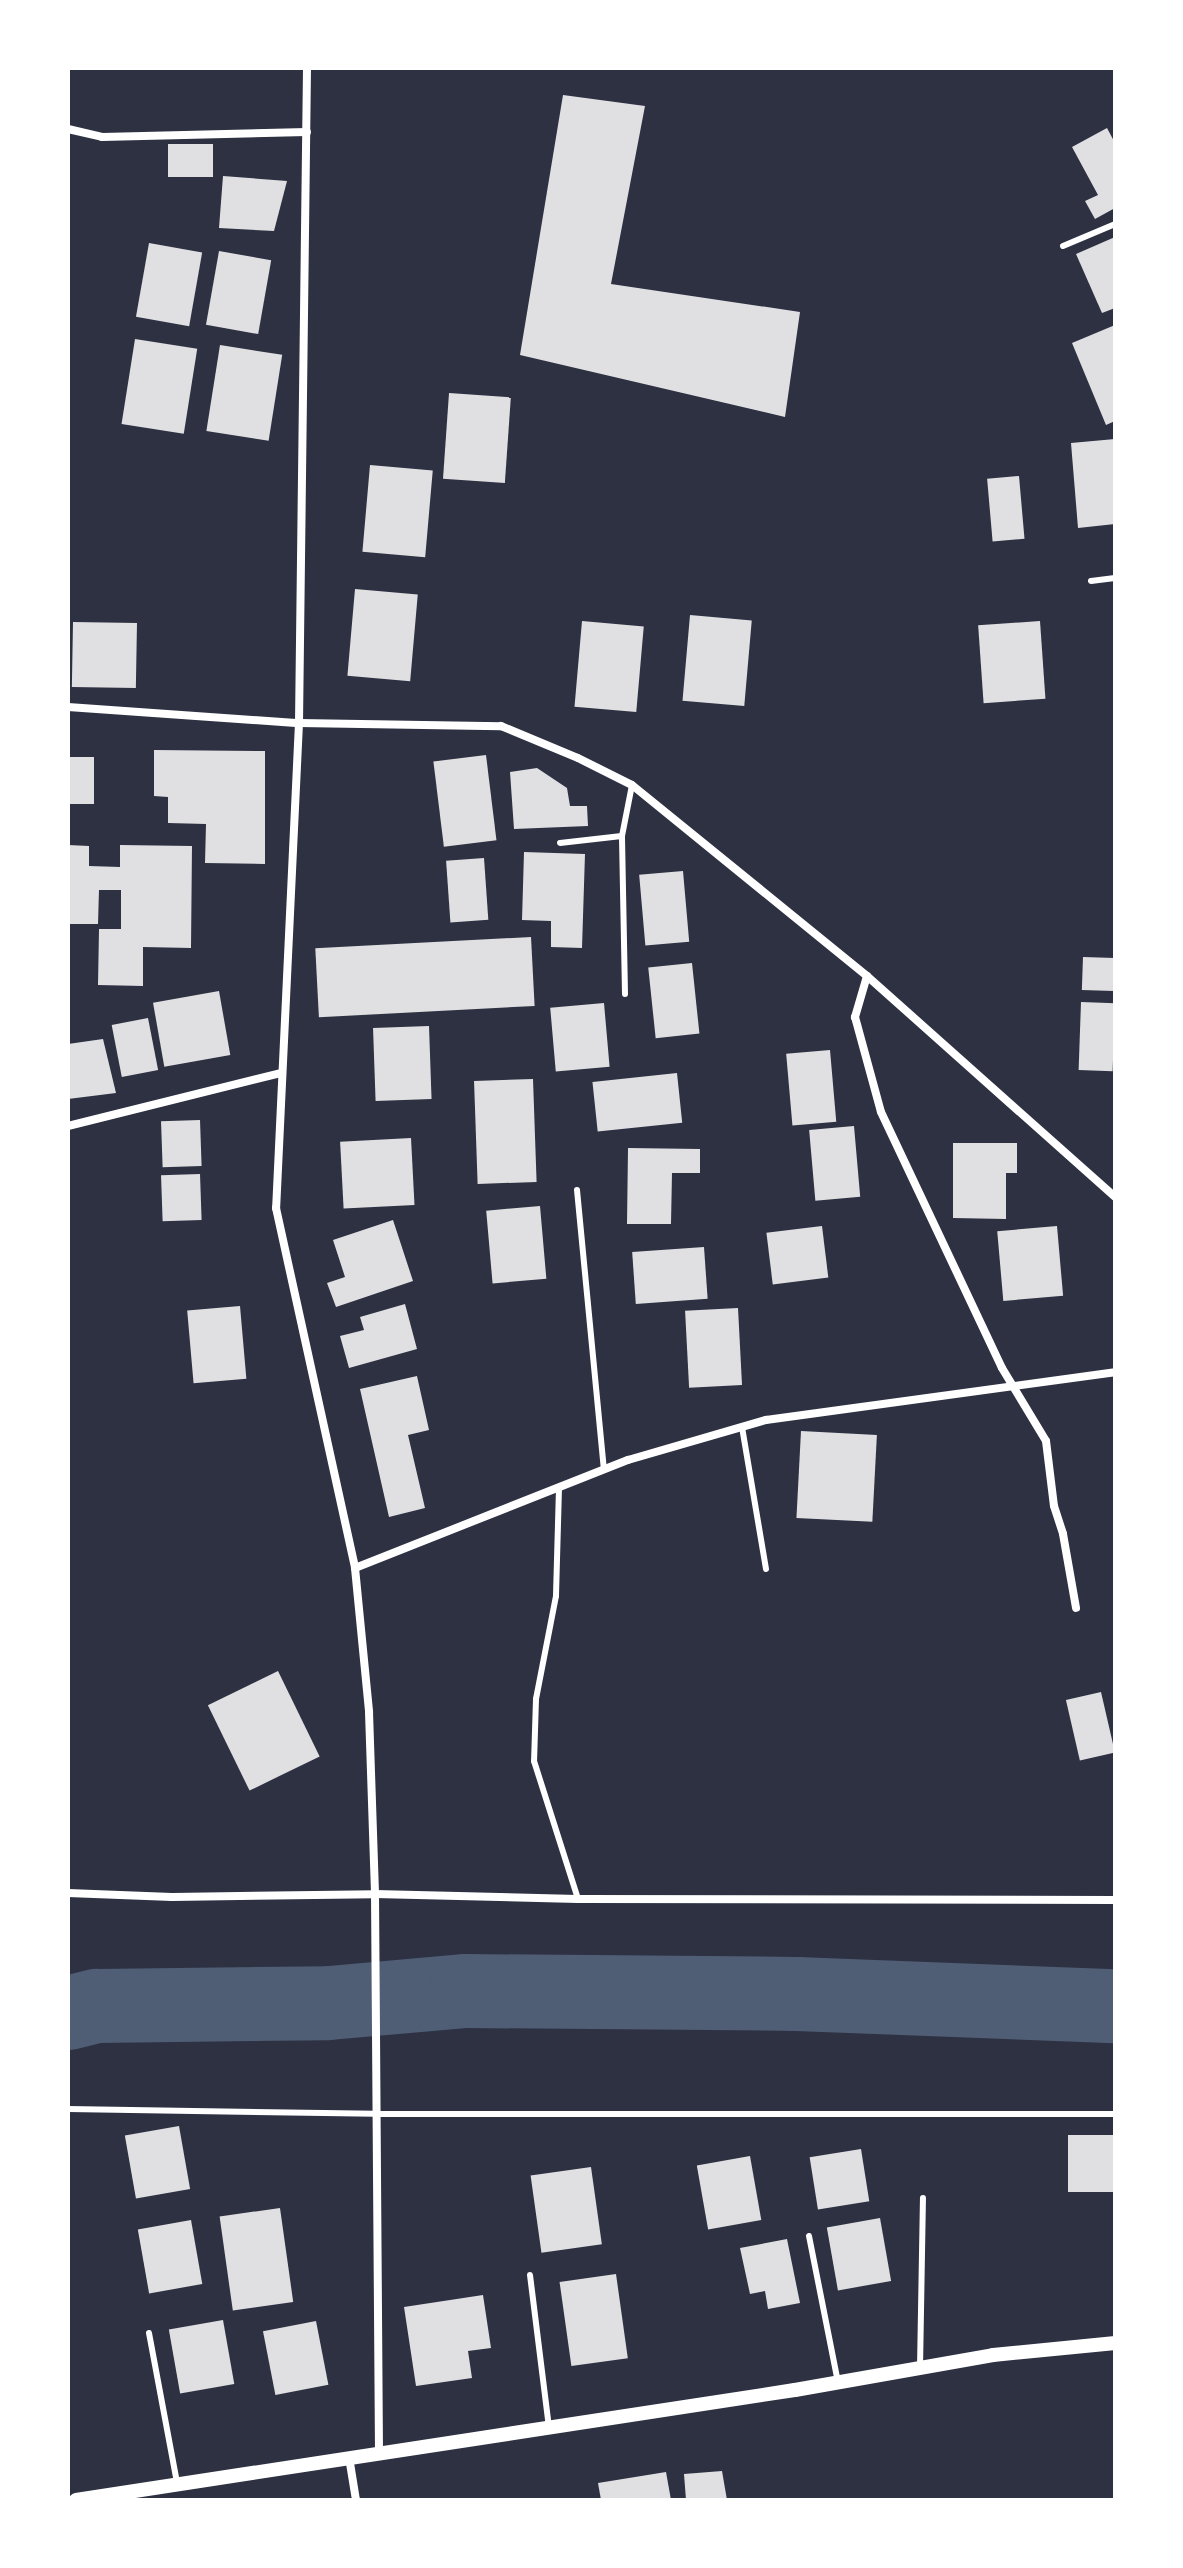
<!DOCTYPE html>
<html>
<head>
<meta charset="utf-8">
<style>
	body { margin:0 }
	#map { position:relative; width:1183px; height:2568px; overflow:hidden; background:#2d3142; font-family:Commissioner,sans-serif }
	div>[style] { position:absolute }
	.river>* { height:74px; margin:-37px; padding:0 37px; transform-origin:37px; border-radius:37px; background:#4f5d75 }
	.building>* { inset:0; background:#e0e0e3; transform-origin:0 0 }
	.service>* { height:6px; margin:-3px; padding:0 3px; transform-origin:3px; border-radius:3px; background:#fff }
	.minor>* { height:8px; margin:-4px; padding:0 4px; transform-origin:4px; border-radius:4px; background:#fff }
	.tertiary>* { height:14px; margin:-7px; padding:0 7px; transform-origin:7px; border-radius:7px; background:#fff }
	span { translate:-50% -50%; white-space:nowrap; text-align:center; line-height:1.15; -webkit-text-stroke:7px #fff; paint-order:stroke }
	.frame { position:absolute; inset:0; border:70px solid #fff; pointer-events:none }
</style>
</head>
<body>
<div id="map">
	<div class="river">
		<i style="left:68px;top:2013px;width:30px;rotate:-14deg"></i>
		<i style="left:97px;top:2006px;width:232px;rotate:-0.7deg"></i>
		<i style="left:329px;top:2003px;width:138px;rotate:-5deg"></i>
		<i style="left:466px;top:1991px;width:331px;rotate:0.5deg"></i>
		<i style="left:797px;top:1994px;width:318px;rotate:2.2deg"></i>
	</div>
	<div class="building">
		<i style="clip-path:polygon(563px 95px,645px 106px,611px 284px,800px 312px,785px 417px,520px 355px)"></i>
		<i style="clip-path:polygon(1107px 128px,1115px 143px,1115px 208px,1095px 219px,1085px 201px,1098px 195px,1072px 147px)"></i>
		<i style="left:213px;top:144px;width:33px;height:45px;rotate:90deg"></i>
		<i style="clip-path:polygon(223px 176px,287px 181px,274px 231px,219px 228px)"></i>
		<i style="clip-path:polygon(1115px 237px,1115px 308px,1102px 313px,1076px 254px)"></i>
		<i style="left:149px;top:243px;width:54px;height:75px;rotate:10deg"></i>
		<i style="left:219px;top:251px;width:53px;height:75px;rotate:10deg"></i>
		<i style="clip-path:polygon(1115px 325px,1115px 421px,1106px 425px,1072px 343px)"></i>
		<i style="left:135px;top:339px;width:63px;height:86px;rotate:9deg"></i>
		<i style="left:220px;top:345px;width:63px;height:87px;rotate:9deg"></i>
		<i style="left:449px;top:393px;width:62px;height:86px;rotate:4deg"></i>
		<i style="clip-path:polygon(1115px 439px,1115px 524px,1078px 528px,1071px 443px)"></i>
		<i style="left:370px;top:465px;width:63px;height:87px;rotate:5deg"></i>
		<i style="left:1019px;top:476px;width:63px;height:32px;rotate:85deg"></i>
		<i style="left:355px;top:589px;width:63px;height:87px;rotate:5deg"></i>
		<i style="left:690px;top:615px;width:62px;height:86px;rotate:5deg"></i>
		<i style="left:582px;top:621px;width:62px;height:86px;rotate:5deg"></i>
		<i style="left:1040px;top:621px;width:78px;height:62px;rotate:86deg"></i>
		<i style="left:73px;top:622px;width:64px;height:65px;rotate:1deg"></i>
		<i style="clip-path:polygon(154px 750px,265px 751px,265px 864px,205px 863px,206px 824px,168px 823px,168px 797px,154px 796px)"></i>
		<i style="left:486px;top:755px;width:86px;height:53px;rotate:83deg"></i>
		<i style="left:68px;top:757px;width:26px;height:47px"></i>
		<i style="clip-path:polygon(537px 768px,567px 788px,570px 806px,587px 806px,588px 826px,514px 829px,510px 772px)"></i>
		<i style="clip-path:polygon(68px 845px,89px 846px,89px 866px,120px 867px,120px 845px,192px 846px,191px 948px,143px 947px,143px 986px,98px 985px,99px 929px,121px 929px,121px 890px,99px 890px,98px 924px,68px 924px)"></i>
		<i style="clip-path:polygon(524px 852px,585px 854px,582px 948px,551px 947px,551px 921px,522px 920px)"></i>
		<i style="left:484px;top:858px;width:62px;height:38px;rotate:86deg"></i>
		<i style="left:683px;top:871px;width:71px;height:44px;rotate:85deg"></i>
		<i style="left:531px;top:937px;width:69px;height:216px;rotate:87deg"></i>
		<i style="left:1083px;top:957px;width:32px;height:33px;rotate:2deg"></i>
		<i style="left:692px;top:963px;width:71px;height:44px;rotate:84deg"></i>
		<i style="left:219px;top:991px;width:65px;height:67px;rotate:80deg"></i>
		<i style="left:1081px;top:1002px;width:34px;height:68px;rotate:2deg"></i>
		<i style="left:604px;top:1003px;width:64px;height:54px;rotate:85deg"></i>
		<i style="left:148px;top:1018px;width:53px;height:37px;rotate:79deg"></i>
		<i style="left:429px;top:1026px;width:73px;height:56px;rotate:88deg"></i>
		<i style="clip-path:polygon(103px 1039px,116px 1093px,68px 1099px,68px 1044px)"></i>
		<i style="left:830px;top:1050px;width:72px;height:44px;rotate:85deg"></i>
		<i style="left:677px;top:1073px;width:50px;height:85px;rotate:84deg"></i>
		<i style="left:533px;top:1079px;width:103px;height:59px;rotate:88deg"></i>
		<i style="left:200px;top:1120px;width:46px;height:39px;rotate:88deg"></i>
		<i style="left:854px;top:1126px;width:71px;height:45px;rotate:85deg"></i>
		<i style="left:411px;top:1138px;width:67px;height:71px;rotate:87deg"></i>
		<i style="clip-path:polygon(953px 1143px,1017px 1143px,1017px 1173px,1006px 1173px,1006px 1219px,953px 1218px)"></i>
		<i style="clip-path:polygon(628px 1148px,700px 1149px,700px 1173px,672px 1173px,671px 1224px,627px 1224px)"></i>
		<i style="left:200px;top:1174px;width:46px;height:39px;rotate:88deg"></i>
		<i style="left:540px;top:1206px;width:73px;height:54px;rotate:85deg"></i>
		<i style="clip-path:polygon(393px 1220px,413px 1281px,336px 1307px,327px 1283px,345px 1277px,333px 1240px)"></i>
		<i style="left:822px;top:1226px;width:52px;height:56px;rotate:83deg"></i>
		<i style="left:1057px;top:1226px;width:70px;height:60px;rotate:85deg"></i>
		<i style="left:704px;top:1247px;width:52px;height:72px;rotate:86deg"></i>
		<i style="clip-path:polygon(405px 1304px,417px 1349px,349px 1368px,340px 1336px,364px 1330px,360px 1317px)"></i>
		<i style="left:240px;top:1306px;width:73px;height:53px;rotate:85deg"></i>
		<i style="left:738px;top:1308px;width:77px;height:53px;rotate:87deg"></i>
		<i style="clip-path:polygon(417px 1376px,429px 1430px,408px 1435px,425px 1508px,389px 1517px,360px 1389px)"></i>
		<i style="left:801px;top:1431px;width:76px;height:87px;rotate:3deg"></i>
		<i style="left:278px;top:1671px;width:95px;height:78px;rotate:64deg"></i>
		<i style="left:1101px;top:1692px;width:62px;height:36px;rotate:77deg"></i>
		<i style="left:179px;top:2126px;width:64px;height:55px;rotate:80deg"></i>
		<i style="left:1068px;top:2135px;width:47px;height:57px"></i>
		<i style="left:861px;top:2149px;width:53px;height:52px;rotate:81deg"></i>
		<i style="left:750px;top:2156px;width:65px;height:54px;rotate:80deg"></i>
		<i style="left:591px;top:2167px;width:78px;height:61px;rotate:82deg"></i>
		<i style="left:280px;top:2208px;width:95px;height:61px;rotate:82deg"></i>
		<i style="left:880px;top:2218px;width:64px;height:54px;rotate:80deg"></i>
		<i style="left:191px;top:2220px;width:65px;height:54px;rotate:80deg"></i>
		<i style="clip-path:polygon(787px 2239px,800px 2303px,768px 2309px,765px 2291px,750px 2294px,740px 2248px)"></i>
		<i style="left:616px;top:2274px;width:85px;height:57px;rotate:82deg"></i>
		<i style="clip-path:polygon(483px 2295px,491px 2348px,468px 2351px,472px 2378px,416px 2386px,404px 2307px)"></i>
		<i style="left:223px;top:2320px;width:65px;height:55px;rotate:80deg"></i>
		<i style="left:316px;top:2321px;width:65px;height:54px;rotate:79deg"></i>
		<i style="clip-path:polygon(722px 2471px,727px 2500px,686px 2500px,684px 2474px)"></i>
		<i style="clip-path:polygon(666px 2472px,671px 2500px,601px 2500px,598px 2483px)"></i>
	</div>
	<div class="service">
		<i style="left:1063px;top:246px;width:56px;rotate:-22.9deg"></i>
		<i style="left:1091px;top:581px;width:24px;rotate:-7deg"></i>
		<i style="left:560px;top:843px;width:62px;rotate:-6.4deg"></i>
		<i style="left:625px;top:994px;width:158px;rotate:-91.1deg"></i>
		<i style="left:622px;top:836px;width:52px;rotate:-78.9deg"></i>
		<i style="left:577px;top:1190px;width:281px;rotate:84.5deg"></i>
		<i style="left:742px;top:1427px;width:144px;rotate:80.4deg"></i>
		<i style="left:559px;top:1488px;width:108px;rotate:91.6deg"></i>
		<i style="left:556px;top:1596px;width:105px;rotate:101deg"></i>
		<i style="left:536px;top:1699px;width:62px;rotate:91.8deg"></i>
		<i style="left:534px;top:1761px;width:145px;rotate:72.3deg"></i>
		<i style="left:68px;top:2109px;width:307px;rotate:0.9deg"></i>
		<i style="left:375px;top:2114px;width:740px"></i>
		<i style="left:809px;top:2236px;width:149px;rotate:78.8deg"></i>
		<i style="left:530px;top:2275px;width:153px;rotate:82.9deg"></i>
		<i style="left:149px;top:2333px;width:153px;rotate:79.4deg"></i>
		<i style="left:920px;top:2368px;width:170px;rotate:-89deg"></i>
	</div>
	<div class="minor">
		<i style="left:307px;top:68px;width:655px;rotate:90.7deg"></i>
		<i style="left:299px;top:723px;width:486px;rotate:92.7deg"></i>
		<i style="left:276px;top:1208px;width:369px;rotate:77.6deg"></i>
		<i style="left:355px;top:1568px;width:145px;rotate:84.4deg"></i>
		<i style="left:369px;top:1712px;width:182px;rotate:88.1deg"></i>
		<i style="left:375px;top:1894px;width:558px;rotate:89.59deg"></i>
		<i style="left:68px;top:129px;width:35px;rotate:13deg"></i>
		<i style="left:102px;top:137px;width:205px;rotate:-1.4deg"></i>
		<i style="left:68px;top:707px;width:232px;rotate:4deg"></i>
		<i style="left:299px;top:723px;width:202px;rotate:0.9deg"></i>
		<i style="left:501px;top:726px;width:83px;rotate:22.6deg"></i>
		<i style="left:578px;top:758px;width:60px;rotate:26.6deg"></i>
		<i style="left:632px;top:785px;width:303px;rotate:39.1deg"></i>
		<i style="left:867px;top:976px;width:332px;rotate:41.7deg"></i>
		<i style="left:867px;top:976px;width:43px;rotate:106.3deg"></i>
		<i style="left:855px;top:1017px;width:98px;rotate:74.7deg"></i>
		<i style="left:881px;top:1112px;width:283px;rotate:64.7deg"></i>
		<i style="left:1002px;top:1368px;width:85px;rotate:58.9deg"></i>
		<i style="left:1046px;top:1441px;width:65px;rotate:83deg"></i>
		<i style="left:1054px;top:1506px;width:29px;rotate:72deg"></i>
		<i style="left:1063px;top:1534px;width:75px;rotate:80deg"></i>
		<i style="left:68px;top:1126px;width:219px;rotate:-14deg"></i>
		<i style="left:355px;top:1568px;width:294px;rotate:-21.6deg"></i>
		<i style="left:628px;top:1460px;width:144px;rotate:-16.2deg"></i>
		<i style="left:766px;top:1420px;width:352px;rotate:-7.8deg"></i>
		<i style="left:68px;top:1893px;width:104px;rotate:2.2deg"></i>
		<i style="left:172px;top:1897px;width:203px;rotate:-0.8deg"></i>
		<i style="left:375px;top:1894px;width:203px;rotate:1.4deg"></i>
		<i style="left:578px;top:1899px;width:537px;rotate:0.11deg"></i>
		<i style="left:349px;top:2457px;width:44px;rotate:80.8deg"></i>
	</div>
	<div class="tertiary">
		<i style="left:76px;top:2500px;width:727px;rotate:-8.7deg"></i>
		<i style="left:795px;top:2390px;width:201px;rotate:-10deg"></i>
		<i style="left:993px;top:2355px;width:123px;rotate:-5.6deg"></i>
	</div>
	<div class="frame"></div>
</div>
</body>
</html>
